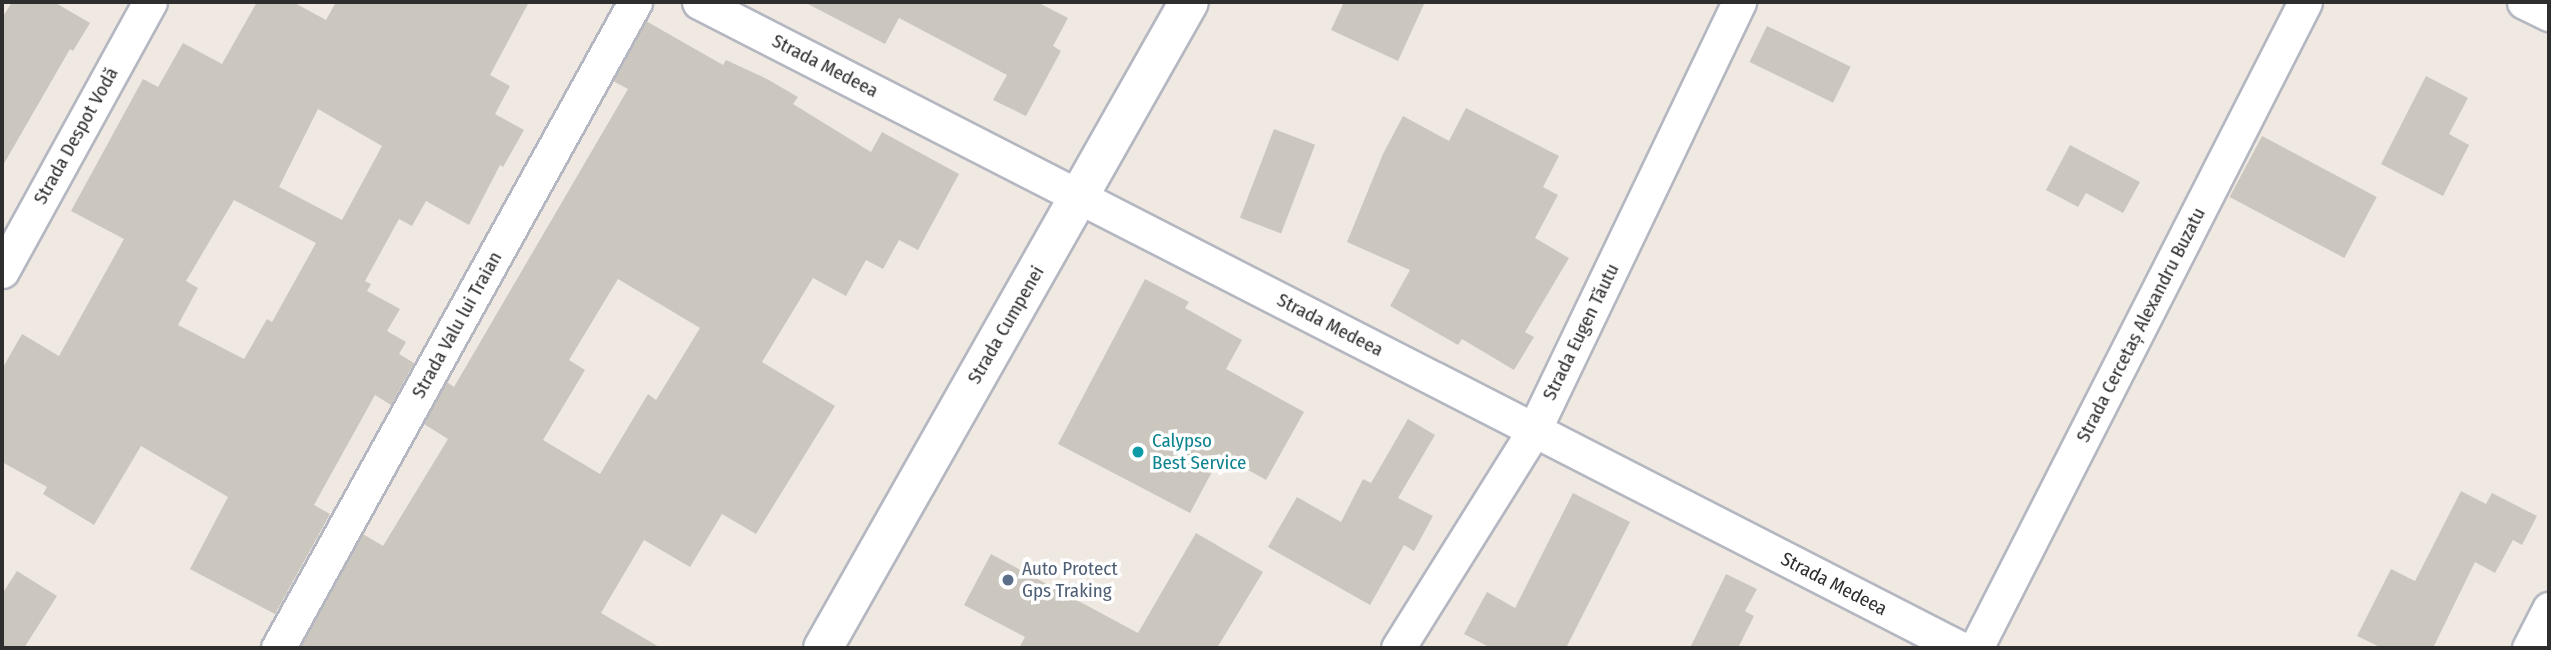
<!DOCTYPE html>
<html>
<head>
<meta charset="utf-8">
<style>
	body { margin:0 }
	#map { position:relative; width:2551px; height:650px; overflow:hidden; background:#efe9e1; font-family:"Fira Sans Condensed",sans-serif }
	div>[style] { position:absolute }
	.building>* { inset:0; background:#cbc7bf; transform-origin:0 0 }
	.roads { filter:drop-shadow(2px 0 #b4b7c1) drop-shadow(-2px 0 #b4b7c1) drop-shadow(0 2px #b4b7c1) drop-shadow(0 -2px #b4b7c1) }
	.minor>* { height:33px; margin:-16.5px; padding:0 16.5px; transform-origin:16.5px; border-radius:16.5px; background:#fff }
	.secondary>* { height:38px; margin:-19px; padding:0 19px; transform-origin:19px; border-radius:19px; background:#fff }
	.dots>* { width:19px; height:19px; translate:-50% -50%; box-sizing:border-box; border:4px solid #fff; border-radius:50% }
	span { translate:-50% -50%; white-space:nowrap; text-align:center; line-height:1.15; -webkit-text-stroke:7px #fff; paint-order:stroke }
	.street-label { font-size:19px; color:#2e2e2e }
	.culture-label { font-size:19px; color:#0d838f }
	.left { translate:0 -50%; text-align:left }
	.service-label { font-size:19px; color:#4e5e75 }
	.frame { position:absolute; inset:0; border:4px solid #2e2e2e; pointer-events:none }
</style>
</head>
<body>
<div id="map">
	<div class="building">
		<i style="clip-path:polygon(12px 2px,54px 2px,90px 23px,73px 51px,70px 49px,2px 167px,2px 18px)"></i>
		<i style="clip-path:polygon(evenodd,257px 2px,293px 2px,326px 20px,336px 2px,529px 2px,490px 75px,510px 86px,495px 114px,524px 130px,503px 167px,500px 165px,469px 225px,426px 201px,412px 226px,399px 219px,365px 281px,371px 284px,367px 291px,400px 309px,387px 331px,406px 342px,399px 354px,414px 363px,391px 405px,375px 395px,314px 505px,330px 514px,275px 614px,190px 569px,228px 497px,141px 446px,94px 525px,43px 494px,47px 487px,2px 462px,2px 369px,22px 334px,59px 356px,124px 239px,71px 211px,143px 79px,158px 87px,183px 43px,222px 64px,257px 2px,318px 109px,382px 146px,342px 220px,279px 187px,318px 109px,257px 2px,234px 200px,316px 243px,272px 322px,267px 319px,244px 359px,178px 325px,198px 288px,186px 281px,234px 200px)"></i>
		<i style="clip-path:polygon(804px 2px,1037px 2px,1068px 18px,1053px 46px,1061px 51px,1026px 116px,993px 100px,1007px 75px,899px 18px,885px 44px)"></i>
		<i style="clip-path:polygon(1344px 2px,1425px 2px,1398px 61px,1331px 30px)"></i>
		<i style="clip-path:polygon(evenodd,646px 21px,723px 65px,726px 60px,767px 79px,798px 97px,793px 104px,871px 152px,882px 132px,959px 174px,918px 250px,899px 240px,883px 269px,866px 260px,846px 296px,813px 278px,762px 362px,835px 406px,756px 534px,722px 514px,690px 567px,644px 540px,601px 613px,661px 648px,300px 648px,363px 534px,383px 546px,448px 439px,424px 424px,447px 382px,454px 387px,628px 89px,613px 81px,646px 21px,618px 279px,700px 328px,656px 400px,648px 394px,600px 474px,543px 440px,585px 370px,569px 360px,618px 279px)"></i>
		<i style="left:1767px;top:26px;width:93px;height:40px;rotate:26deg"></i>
		<i style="clip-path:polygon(2426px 76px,2468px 98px,2449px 134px,2469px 145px,2443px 196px,2381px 164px)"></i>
		<i style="clip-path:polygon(1466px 108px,1559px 156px,1543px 187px,1558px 195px,1535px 238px,1569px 258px,1525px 332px,1534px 337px,1514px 370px,1462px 339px,1458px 345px,1390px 306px,1410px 270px,1347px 242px,1383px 154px,1403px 116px,1449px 141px)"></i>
		<i style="left:1274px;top:129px;width:44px;height:95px;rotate:21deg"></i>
		<i style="left:2262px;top:136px;width:130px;height:69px;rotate:28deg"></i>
		<i style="clip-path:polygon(2070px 145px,2140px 182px,2123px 213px,2086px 193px,2078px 207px,2046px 190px)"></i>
		<i style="clip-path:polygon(1145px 279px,1189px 302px,1185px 308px,1242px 340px,1226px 369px,1304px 412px,1266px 480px,1221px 455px,1190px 513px,1058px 444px)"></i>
		<i style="clip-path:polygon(1408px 419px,1435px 435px,1398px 498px,1433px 516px,1414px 551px,1404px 545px,1370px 605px,1268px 547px,1297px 497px,1341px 522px,1363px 479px,1371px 483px)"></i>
		<i style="clip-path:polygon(2461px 491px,2486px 504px,2492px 493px,2537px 516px,2522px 545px,2513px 540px,2495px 573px,2475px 562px,2433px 648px,2382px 648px,2357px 636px,2391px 569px,2415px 581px)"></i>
		<i style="clip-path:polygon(1573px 493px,1630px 522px,1566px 648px,1491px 648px,1464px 634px,1487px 592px,1515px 608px)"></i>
		<i style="clip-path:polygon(1196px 533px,1263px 572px,1217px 648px,1019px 648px,1025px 637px,964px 605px,991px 554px,1138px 633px)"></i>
		<i style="clip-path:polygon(17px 571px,57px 596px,24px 648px,2px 648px,2px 594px)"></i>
		<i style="clip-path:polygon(1726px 574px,1757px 589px,1745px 611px,1754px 616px,1738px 648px,1690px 648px)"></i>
	</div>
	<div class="roads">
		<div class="minor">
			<i style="left:699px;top:2px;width:1417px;rotate:27.13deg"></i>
			<i style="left:2524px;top:2px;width:28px;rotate:26deg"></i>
			<i style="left:2px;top:271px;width:307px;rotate:-61.2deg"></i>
			<i style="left:278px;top:648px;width:738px;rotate:-61.07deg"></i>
			<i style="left:1398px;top:648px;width:257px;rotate:-58deg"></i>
			<i style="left:1534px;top:430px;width:475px;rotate:-64.4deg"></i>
			<i style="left:1976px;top:648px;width:725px;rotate:-63.01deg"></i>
			<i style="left:2529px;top:648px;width:44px;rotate:-62.9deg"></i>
		</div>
		<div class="secondary">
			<i style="left:823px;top:648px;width:742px;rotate:-60.47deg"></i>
		</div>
	</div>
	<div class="dots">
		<i style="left:1138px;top:452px;background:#0f9aa8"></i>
		<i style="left:1008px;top:580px;background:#5c6f8a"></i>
	</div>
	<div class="street-label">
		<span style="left:825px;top:66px;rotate:27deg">Strada Medeea</span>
		<span style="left:76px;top:136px;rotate:-61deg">Strada Despot Vodă</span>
		<span style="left:457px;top:325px;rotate:-61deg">Strada Valu lui Traian</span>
		<span style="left:1006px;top:325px;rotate:-60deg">Strada Cumpenei</span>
		<span style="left:1330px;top:325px;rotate:27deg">Strada Medeea</span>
		<span style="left:2141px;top:325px;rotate:-63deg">Strada Cercetaș Alexandru Buzatu</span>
		<span style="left:1581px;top:332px;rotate:-64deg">Strada Eugen Tăutu</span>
		<span style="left:1834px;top:584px;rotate:27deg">Strada Medeea</span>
	</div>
	<div class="culture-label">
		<span class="left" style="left:1152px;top:452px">Calypso<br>Best Service</span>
	</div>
	<div class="service-label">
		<span class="left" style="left:1022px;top:580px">Auto Protect<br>Gps Traking</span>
	</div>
	<div class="frame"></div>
</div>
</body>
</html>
